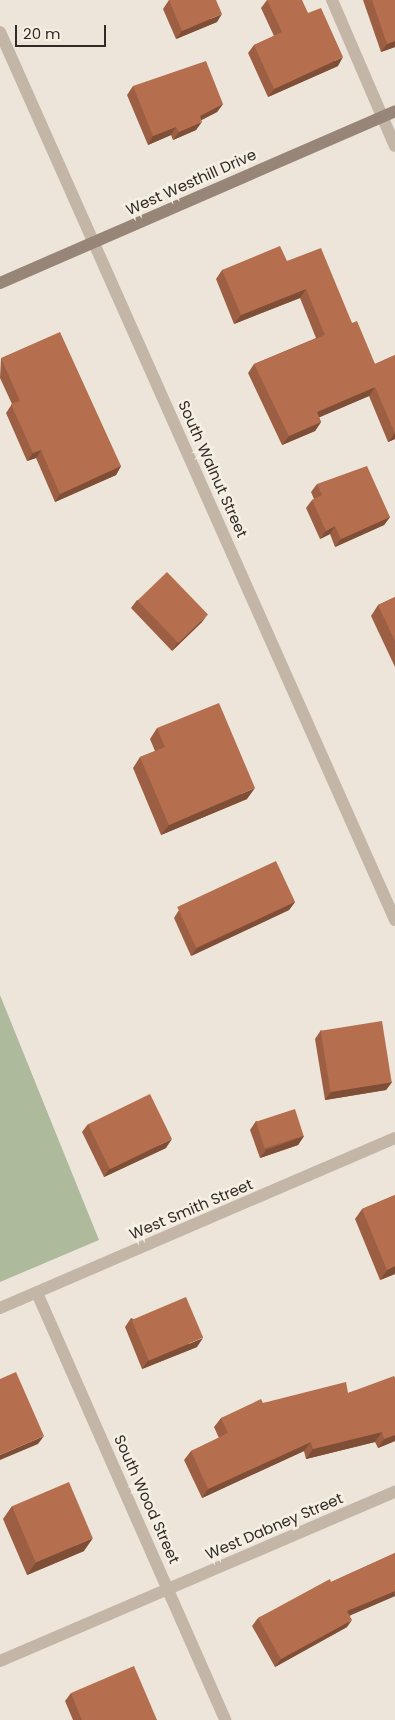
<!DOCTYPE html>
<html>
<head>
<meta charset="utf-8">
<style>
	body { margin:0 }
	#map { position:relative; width:395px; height:1720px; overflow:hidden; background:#ede5d9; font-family:Poppins,sans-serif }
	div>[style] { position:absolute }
	.green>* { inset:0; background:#adba9b }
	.lane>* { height:12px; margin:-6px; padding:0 6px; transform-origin:6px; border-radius:6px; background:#c3b6a7 }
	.street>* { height:12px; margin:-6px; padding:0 6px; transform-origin:6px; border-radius:6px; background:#c3b6a7 }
	.secondary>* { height:12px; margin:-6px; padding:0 6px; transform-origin:6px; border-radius:6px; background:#978678 }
	.wall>* { inset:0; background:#9d5f43 }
	.shaded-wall>* { inset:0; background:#7f4e37 }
	.building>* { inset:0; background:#b66f4e; transform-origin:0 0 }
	span { translate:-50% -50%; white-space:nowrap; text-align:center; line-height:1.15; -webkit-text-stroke:5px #f6efe4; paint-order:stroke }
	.street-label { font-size:15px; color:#312a26 }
	.scale { position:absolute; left:15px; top:25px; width:91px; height:22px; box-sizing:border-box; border:2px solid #312a26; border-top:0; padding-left:6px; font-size:15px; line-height:18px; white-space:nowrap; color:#312a26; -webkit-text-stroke:4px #f6efe4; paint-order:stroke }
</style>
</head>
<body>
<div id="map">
	<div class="green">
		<i style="clip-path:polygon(0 995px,99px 1240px,0 1282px)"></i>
	</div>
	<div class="lane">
		<i style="left:332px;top:0;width:159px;rotate:66.7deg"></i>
	</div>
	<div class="street">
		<i style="left:0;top:32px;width:972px;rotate:66.02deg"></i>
		<i style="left:37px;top:1293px;width:467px;rotate:66.2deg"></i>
		<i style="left:0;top:1308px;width:430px;rotate:-23.3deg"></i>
		<i style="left:0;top:1661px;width:430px;rotate:-23.2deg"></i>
	</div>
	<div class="secondary">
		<i style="left:0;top:283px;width:431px;rotate:-23.5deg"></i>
	</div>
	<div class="wall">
		<i style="clip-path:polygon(169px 0,217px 22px,176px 39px,163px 9px)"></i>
		<i style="clip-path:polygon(267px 0,308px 13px,338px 66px,268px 97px,248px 53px,254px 45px,274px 36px,261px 8px)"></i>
		<i style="clip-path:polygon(363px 0,395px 0,395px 47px,381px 52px)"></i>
		<i style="clip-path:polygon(133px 86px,223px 104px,217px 112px,201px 120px,196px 130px,173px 140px,171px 135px,148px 145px,127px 95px)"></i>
		<i style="clip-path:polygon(287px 261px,352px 323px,375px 364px,395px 355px,395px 439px,388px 442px,369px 396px,319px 417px,321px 422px,315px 431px,282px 445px,248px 373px,254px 364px,316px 338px,300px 298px,234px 324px,216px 279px,222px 270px)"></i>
		<i style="clip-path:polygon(1px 358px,121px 466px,116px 475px,55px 502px,36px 458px,27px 461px,6px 413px,12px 404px,0 378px)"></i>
		<i style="clip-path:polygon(317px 484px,390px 517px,384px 525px,335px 547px,330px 534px,320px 539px,306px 508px,312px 500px,314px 499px,311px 492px)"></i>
		<i style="clip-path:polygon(395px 597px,395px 667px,371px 616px,378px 605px)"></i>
		<i style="clip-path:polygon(137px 600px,202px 622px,172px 651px,131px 608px)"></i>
		<i style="clip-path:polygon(157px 728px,247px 799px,161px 835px,133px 768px,140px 757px,155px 751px,150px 739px)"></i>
		<i style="clip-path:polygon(295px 902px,289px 910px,191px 956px,174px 918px,179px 910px)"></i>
		<i style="clip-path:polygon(321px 1030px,392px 1082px,386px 1090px,325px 1100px,315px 1039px)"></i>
		<i style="clip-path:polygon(256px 1121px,304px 1136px,298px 1145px,260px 1158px,250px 1130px)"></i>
		<i style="clip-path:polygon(88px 1124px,166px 1148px,104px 1177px,82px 1132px)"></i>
		<i style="clip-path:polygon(395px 1195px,395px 1274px,380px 1280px,355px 1219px,362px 1209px)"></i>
		<i style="clip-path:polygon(131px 1318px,197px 1347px,142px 1369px,125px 1327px)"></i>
		<i style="clip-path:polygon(395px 1378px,395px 1441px,378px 1448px,375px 1442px,306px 1459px,304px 1451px,202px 1498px,184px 1460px,191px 1451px,219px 1438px,214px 1427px,221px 1418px,263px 1403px,348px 1393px)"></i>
		<i style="clip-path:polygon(12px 1506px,84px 1551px,27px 1575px,3px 1519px)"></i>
		<i style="clip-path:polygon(395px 1553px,395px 1596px,350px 1615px,347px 1627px,275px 1667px,252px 1626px,258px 1618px,331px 1582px)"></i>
		<i style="clip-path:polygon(71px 1693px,157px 1720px,73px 1720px,65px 1701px)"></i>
	</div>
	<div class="shaded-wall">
		<i style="clip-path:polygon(222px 14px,217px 22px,176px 39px,182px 31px)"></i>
		<i style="clip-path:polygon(395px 41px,395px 47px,381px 52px,387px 44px)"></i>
		<i style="clip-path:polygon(343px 57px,338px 66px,268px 97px,274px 89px)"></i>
		<i style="clip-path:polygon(223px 104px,217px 112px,194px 124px,200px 116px)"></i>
		<i style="clip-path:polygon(202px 122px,196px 130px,173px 140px,179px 132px)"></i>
		<i style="clip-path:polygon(176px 127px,171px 135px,148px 145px,153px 136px)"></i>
		<i style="clip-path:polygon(306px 289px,300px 298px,234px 324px,241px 315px)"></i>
		<i style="clip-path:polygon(375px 387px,369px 396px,311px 421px,317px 412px)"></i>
		<i style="clip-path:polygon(321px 422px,315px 431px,282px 445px,289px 436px)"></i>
		<i style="clip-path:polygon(395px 433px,395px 439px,388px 442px)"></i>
		<i style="clip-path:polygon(41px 450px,36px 458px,27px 461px,33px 453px)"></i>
		<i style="clip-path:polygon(121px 466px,116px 475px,55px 502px,60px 494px)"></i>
		<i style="clip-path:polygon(390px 517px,384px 525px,335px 547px,341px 539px)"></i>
		<i style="clip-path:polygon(335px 526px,330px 534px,320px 539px,326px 531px)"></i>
		<i style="clip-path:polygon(208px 614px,202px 622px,172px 651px,178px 642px)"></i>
		<i style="clip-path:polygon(255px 788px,247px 799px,161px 835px,169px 825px)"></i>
		<i style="clip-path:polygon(295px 902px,289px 910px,191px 956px,197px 948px)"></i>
		<i style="clip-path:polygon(392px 1082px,386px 1090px,325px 1100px,331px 1092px)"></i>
		<i style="clip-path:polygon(304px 1136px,298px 1145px,260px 1158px,266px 1150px)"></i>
		<i style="clip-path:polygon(172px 1139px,166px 1148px,104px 1177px,109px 1169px)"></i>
		<i style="clip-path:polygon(395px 1266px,395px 1274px,380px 1280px,387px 1270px)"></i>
		<i style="clip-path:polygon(203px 1338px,197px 1347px,142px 1369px,148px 1361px)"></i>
		<i style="clip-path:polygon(382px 1432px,375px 1442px,306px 1459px,313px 1449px)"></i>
		<i style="clip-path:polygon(395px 1435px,395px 1441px,378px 1448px,384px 1439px)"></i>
		<i style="clip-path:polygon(44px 1436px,38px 1444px,0 1460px,0 1455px)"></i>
		<i style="clip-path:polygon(311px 1442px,304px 1451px,202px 1498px,208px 1489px)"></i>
		<i style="clip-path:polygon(93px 1538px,84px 1551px,27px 1575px,36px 1562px)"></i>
		<i style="clip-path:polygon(395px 1591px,395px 1596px,342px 1619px,347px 1611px)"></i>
		<i style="clip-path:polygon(352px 1620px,347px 1627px,275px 1667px,281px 1659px)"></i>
	</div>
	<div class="building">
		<i style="clip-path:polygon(169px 0,216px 0,222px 14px,182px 31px)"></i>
		<i style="clip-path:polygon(267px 0,302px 0,308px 13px,321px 8px,343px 57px,274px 89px,254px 45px,282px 32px)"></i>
		<i style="clip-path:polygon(372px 0,395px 0,395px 41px,387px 44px)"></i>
		<i style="clip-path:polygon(206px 61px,223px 104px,200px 116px,202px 122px,179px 132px,176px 127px,153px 136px,133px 86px)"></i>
		<i style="clip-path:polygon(280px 246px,287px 261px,321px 248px,352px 323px,357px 321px,375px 364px,395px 355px,395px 433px,375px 387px,317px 412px,321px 422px,289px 436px,254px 364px,325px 335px,306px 289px,241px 315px,222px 270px)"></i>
		<i style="clip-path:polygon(60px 332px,121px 466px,60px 494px,41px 450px,33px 453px,11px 404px,20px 401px,1px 358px)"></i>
		<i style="clip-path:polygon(367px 466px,390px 517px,341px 539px,335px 526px,326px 531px,312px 500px,322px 495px,317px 484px)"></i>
		<i style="left:167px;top:572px;width:59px;height:41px;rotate:46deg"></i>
		<i style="clip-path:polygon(395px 597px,395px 641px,378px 605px)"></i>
		<i style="clip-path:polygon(219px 703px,255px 788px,169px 825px,140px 757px,165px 747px,157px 728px)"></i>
		<i style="left:276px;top:861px;width:45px;height:109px;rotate:65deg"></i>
		<i style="left:382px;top:1021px;width:62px;height:62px;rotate:81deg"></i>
		<i style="left:150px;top:1094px;width:50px;height:69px;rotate:64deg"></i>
		<i style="left:295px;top:1109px;width:28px;height:41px;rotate:72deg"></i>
		<i style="clip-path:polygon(395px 1195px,395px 1266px,387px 1270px,362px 1209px)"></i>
		<i style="left:186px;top:1297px;width:44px;height:59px;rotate:67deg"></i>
		<i style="clip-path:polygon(16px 1372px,44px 1436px,0 1455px,0 1379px)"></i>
		<i style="clip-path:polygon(394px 1376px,395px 1378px,395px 1435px,384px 1439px,382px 1432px,313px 1449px,311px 1442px,208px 1489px,191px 1451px,228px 1433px,221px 1418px,261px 1399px,263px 1403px,346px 1382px,348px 1393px)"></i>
		<i style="left:69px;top:1482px;width:61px;height:62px;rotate:67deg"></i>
		<i style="clip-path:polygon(395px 1553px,395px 1591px,347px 1611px,352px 1620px,281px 1659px,258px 1618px,330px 1579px,331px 1582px)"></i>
		<i style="clip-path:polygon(134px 1666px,157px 1720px,82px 1720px,71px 1693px)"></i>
	</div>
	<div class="street-label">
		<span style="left:191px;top:182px;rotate:-24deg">West Westhill Drive</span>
		<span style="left:213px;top:469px;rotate:66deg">South Walnut Street</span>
		<span style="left:191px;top:1209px;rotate:-23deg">West Smith Street</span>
		<span style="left:147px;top:1499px;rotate:66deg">South Wood Street</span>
		<span style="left:274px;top:1526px;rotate:-23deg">West Dabney Street</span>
	</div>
	<div class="scale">20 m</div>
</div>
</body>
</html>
